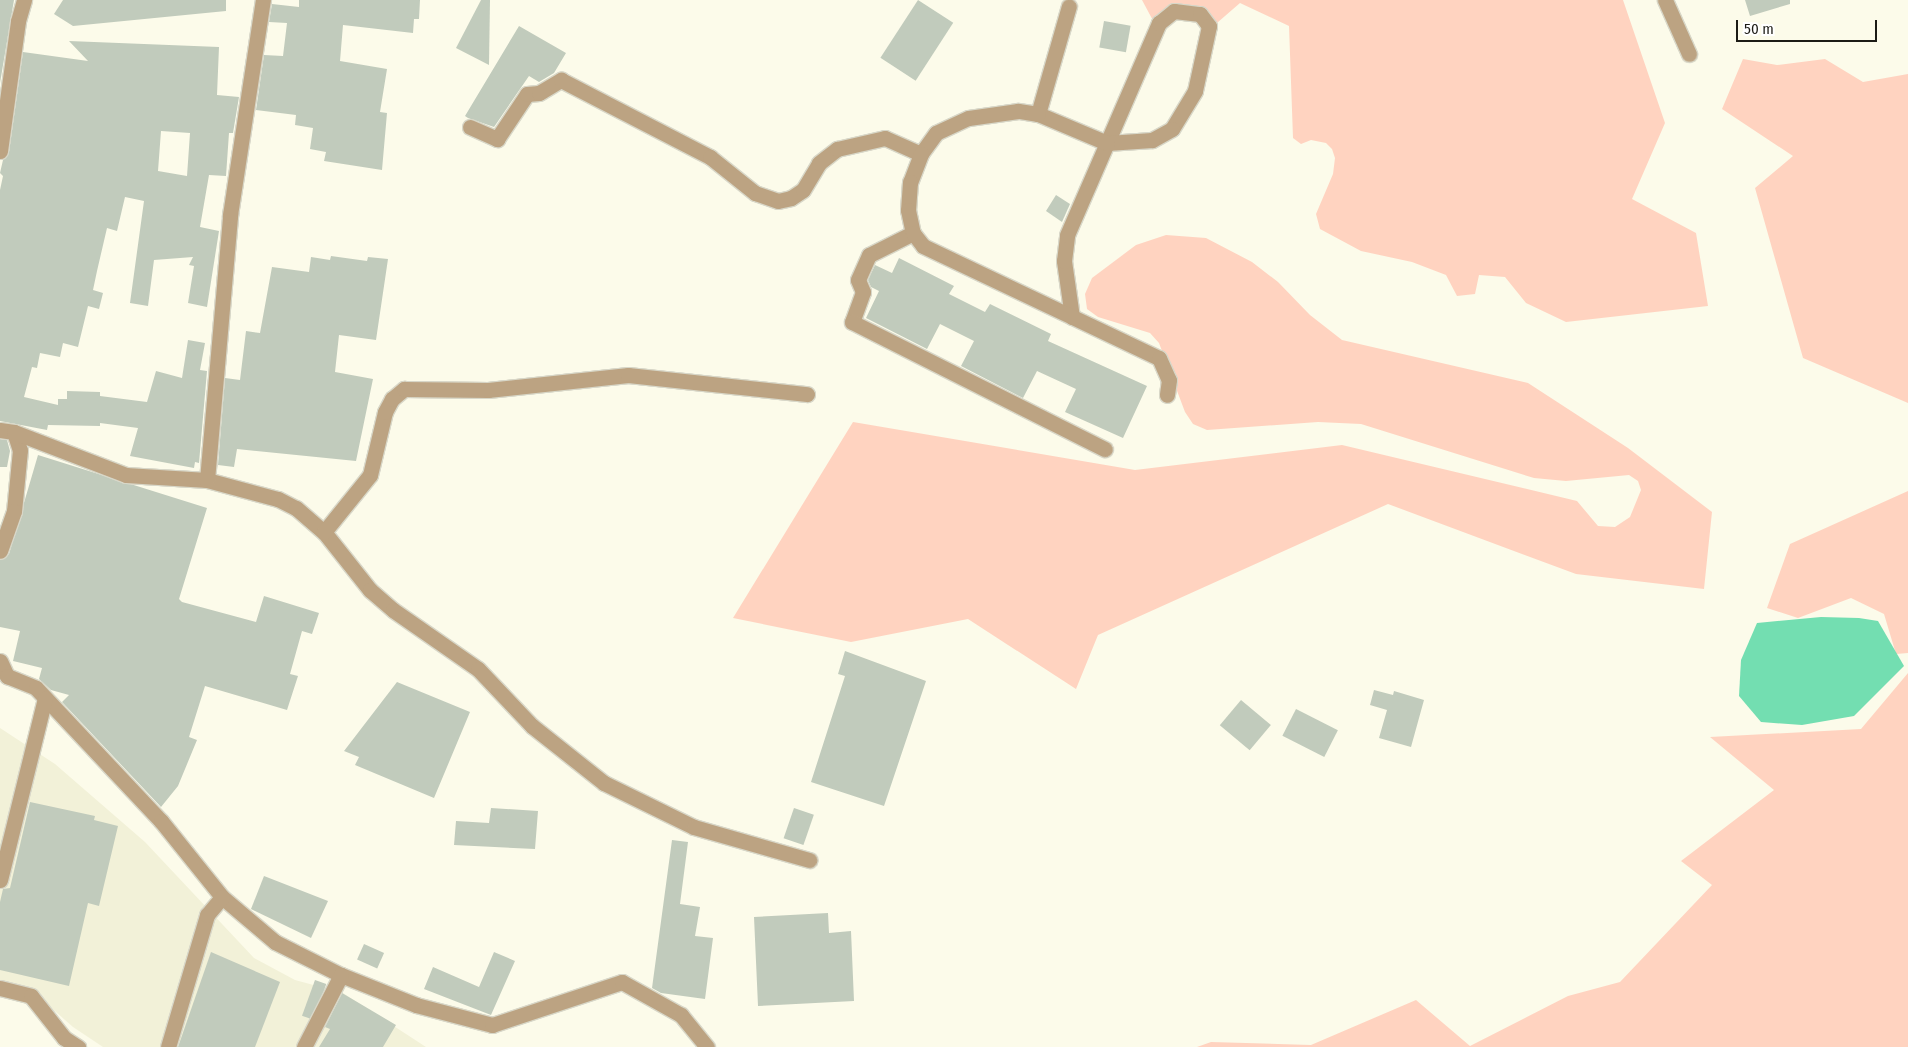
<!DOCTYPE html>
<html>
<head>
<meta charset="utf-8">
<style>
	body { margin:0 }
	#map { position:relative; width:1908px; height:1047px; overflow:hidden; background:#fcfbea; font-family:"Fira Sans Condensed",sans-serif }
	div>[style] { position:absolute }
	.built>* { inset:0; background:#f2f1d8 }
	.green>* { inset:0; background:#ffd3c0 }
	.water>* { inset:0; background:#73deb1 }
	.building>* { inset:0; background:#c1cbbc; transform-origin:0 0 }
	.roads { filter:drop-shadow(1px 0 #d8d7c8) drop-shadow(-1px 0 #d8d7c8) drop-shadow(0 1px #d8d7c8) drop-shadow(0 -1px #d8d7c8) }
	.minor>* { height:15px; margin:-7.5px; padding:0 7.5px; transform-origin:7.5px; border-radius:7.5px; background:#bca382 }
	span { translate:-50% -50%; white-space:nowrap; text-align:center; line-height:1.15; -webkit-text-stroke:4px #fff; paint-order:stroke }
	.scale { position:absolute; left:1736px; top:20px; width:141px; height:22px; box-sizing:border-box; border:2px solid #1c1b15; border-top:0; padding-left:6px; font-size:15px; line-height:18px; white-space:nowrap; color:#1c1b15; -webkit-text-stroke:4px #fff; paint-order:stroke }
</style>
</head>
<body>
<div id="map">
	<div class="built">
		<i style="clip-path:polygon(0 728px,55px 764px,145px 842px,254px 958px,295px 980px,343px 993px,426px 1047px,103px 1047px,73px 1027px,32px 991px,0 981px)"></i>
	</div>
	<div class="green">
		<i style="clip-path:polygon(1142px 0,1623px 0,1665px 123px,1632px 199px,1696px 233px,1708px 306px,1566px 322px,1526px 303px,1505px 277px,1479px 275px,1475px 294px,1457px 296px,1446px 275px,1412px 262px,1361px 251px,1320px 229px,1316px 214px,1333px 174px,1335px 158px,1332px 149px,1326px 143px,1311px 140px,1301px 144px,1293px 138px,1289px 26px,1240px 3px,1210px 29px,1179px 13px,1157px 28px)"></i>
		<i style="clip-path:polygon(1743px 59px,1777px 65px,1825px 59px,1863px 82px,1908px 74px,1908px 403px,1803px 358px,1755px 188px,1793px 156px,1722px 109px)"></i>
		<i style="clip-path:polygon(1166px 235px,1206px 238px,1252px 262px,1278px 282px,1310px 315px,1342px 340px,1528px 383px,1628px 448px,1712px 512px,1704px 589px,1576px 574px,1388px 504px,1098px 635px,1076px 689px,968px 619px,851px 642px,733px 618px,853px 422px,1135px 470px,1342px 445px,1577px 501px,1598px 526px,1615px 527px,1630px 517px,1641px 490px,1638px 481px,1629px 475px,1566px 481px,1534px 478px,1361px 424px,1318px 422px,1207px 430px,1193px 424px,1185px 412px,1159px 343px,1150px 333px,1098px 317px,1087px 309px,1085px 294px,1092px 278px,1136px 245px)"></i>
		<i style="clip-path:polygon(1908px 491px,1908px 653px,1896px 654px,1884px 614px,1851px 598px,1798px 618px,1767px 608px,1790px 544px)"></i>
		<i style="clip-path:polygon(1908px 673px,1908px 1047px,1197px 1047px,1211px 1042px,1311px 1045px,1416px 1000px,1470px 1046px,1568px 996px,1620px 982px,1712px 885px,1681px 861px,1774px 790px,1710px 737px,1861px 729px)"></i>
	</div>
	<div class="water">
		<i style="clip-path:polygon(1821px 617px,1859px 618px,1878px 621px,1904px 666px,1854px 716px,1802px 725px,1761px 722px,1739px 696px,1741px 660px,1757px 623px)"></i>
	</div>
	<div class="building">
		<i style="clip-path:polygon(0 0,14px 0,0 83px)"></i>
		<i style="clip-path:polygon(63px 0,226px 0,226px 11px,73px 26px,54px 14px)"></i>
		<i style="clip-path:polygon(299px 0,420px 0,419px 19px,414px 19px,413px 33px,343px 25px,340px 61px,387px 69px,380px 112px,387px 113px,382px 170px,324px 161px,326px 152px,310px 149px,313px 128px,295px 125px,296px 115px,256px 110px,264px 55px,283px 56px,287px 23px,269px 22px,272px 4px,299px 7px)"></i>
		<i style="clip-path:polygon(481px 0,490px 0,489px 65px,456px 48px)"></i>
		<i style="left:918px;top:0;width:42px;height:69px;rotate:33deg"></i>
		<i style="clip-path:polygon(1745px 0,1790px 0,1790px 4px,1750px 16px)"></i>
		<i style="left:1104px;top:21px;width:27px;height:27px;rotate:10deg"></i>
		<i style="clip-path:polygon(519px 26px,566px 53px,554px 73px,539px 82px,529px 76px,494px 127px,468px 118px,465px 116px)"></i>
		<i style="clip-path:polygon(evenodd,69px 41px,219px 47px,217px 95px,239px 97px,233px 133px,229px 133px,226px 176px,209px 175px,200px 227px,219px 231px,207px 307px,188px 303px,194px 266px,189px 265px,193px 257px,154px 260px,148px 306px,130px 303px,144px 201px,125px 197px,117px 231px,107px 228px,97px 271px,93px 290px,103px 293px,99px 309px,88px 306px,78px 347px,63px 343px,60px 357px,40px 353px,37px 368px,32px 367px,24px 397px,58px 405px,58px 399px,67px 399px,67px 391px,100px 392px,100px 396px,147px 402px,156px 371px,182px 378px,188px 340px,205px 343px,200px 370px,207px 371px,199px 463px,195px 462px,194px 468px,130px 456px,138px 428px,100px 423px,100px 426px,48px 425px,47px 430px,0 421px,0 190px,3px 176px,0 173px,3px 160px,9px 152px,23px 52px,88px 61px,69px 41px,161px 131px,190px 133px,187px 176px,158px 171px,161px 131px)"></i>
		<i style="clip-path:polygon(1056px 195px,1070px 204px,1062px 222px,1046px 211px)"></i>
		<i style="clip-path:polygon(331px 256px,367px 261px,368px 257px,388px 259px,376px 340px,339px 335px,335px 372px,373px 379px,356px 461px,237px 449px,234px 467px,218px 465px,225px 378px,240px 380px,246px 331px,260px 333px,272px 267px,309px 272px,311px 257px,330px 260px)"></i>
		<i style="clip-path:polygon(899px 258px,954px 286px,949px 294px,985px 312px,990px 304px,1051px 334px,1048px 341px,1147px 386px,1123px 438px,1065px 412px,1076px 389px,1037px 371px,1023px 398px,961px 366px,974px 341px,940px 324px,927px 349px,866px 318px,879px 291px,871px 287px,868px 280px,875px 265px,892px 273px)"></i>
		<i style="clip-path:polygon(0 439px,7px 440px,10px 451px,7px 467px,0 467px)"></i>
		<i style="clip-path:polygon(38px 455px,207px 508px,179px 599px,182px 602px,256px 622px,264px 596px,319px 613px,312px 634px,302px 631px,290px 674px,298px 676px,287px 710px,205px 686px,189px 737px,197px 740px,178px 786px,161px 807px,62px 702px,69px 695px,51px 690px,39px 679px,42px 668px,13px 661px,20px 631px,0 627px,0 560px,9px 554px)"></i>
		<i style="clip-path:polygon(845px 651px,926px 681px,884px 806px,811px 782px,845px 676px,838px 674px)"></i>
		<i style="clip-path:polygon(397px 682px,470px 712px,434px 798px,355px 765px,359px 757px,344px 751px)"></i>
		<i style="clip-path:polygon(1374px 690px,1393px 695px,1394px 691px,1424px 700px,1411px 747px,1379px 738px,1387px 710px,1370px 705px)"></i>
		<i style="left:1241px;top:700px;width:39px;height:33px;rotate:40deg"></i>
		<i style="left:1296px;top:709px;width:47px;height:30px;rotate:27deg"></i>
		<i style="clip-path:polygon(30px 802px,95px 816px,94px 820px,118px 826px,99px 906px,88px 903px,69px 986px,0 970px,0 902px,3px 889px,10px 888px)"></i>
		<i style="clip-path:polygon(491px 808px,538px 811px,535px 849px,454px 845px,456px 821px,489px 823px)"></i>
		<i style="left:794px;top:808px;width:21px;height:32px;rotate:19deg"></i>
		<i style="clip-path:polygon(672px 840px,688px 842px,680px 904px,700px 907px,695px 936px,713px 938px,705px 999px,661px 993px,652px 988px)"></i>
		<i style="clip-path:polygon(264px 876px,328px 901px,311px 938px,251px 909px)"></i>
		<i style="clip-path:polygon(828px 913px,829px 933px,851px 931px,854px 1001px,758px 1006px,754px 917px)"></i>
		<i style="left:364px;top:944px;width:22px;height:17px;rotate:24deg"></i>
		<i style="clip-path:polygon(211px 952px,280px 982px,255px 1047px,178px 1047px)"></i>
		<i style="clip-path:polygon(494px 952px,515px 961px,491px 1015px,424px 989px,433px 967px,479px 987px)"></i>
		<i style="left:315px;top:980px;width:12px;height:38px;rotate:20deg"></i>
		<i style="clip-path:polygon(342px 993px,396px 1025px,383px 1047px,319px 1047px,330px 1029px,325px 1027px)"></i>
	</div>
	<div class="roads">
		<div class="minor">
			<i style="left:1665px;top:0;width:59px;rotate:66deg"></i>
			<i style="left:1038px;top:114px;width:112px;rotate:-74deg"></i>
			<i style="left:470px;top:127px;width:30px;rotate:24deg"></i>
			<i style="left:497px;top:139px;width:54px;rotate:-56.3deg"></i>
			<i style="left:527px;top:94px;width:12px;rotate:-5deg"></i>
			<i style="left:539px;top:93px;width:26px;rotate:-31deg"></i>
			<i style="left:561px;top:80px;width:168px;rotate:27.3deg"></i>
			<i style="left:710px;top:157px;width:58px;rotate:38.7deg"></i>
			<i style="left:755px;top:193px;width:24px;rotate:19deg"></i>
			<i style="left:778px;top:201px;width:13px;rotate:-13deg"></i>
			<i style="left:791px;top:198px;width:14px;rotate:-34deg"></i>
			<i style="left:803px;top:190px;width:31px;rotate:-59deg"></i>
			<i style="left:819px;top:163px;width:23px;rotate:-38deg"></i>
			<i style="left:837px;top:149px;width:49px;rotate:-12.9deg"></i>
			<i style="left:885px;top:138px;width:39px;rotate:24deg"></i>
			<i style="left:0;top:151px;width:131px;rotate:-82.1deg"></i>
			<i style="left:18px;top:21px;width:22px;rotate:-74deg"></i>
			<i style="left:913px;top:233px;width:49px;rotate:153.4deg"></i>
			<i style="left:869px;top:255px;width:27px;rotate:114deg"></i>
			<i style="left:858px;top:280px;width:13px;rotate:67deg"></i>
			<i style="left:863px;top:292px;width:32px;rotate:110deg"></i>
			<i style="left:852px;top:322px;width:283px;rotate:26.7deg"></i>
			<i style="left:1072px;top:317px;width:57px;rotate:-98.1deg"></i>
			<i style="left:1064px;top:261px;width:26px;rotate:-83deg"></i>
			<i style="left:1067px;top:235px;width:100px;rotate:-66.5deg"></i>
			<i style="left:1107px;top:143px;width:131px;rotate:-66.6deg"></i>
			<i style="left:1159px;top:23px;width:19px;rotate:-39deg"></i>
			<i style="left:1174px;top:11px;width:26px;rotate:7deg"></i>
			<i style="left:1200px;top:14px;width:15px;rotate:53deg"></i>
			<i style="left:1209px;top:26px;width:66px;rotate:102.2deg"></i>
			<i style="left:1195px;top:91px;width:44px;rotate:121.2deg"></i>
			<i style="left:1172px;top:129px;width:23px;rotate:151deg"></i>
			<i style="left:1152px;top:140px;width:45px;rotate:176.2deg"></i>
			<i style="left:1107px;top:143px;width:75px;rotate:-157.2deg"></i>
			<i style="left:1038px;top:114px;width:20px;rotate:-171deg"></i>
			<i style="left:1018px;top:111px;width:50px;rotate:172deg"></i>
			<i style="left:968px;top:118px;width:35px;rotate:155deg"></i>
			<i style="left:936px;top:133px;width:26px;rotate:126deg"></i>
			<i style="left:921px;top:154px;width:30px;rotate:111deg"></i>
			<i style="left:910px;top:182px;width:28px;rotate:94deg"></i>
			<i style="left:908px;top:210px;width:24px;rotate:78deg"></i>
			<i style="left:913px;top:233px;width:16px;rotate:52deg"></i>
			<i style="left:923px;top:246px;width:261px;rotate:25.4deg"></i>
			<i style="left:1159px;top:358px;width:24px;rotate:66deg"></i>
			<i style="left:1169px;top:380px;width:15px;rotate:98deg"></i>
			<i style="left:0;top:430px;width:14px;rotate:8deg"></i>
			<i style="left:14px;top:432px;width:19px;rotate:72deg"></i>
			<i style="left:20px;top:450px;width:61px;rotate:95.6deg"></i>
			<i style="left:14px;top:511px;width:42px;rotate:109.3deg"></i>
			<i style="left:14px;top:432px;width:120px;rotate:21deg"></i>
			<i style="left:126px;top:475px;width:81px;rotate:3.5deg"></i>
			<i style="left:207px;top:480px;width:73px;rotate:15deg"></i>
			<i style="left:278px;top:499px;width:20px;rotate:27deg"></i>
			<i style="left:296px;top:508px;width:37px;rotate:41deg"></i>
			<i style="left:324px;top:532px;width:74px;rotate:51.6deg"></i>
			<i style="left:370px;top:590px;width:30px;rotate:41deg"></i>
			<i style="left:393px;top:610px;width:103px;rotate:34.8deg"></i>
			<i style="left:478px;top:669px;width:79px;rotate:46.5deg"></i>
			<i style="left:532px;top:726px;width:92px;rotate:38.4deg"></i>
			<i style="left:604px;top:783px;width:100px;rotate:26.1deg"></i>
			<i style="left:694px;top:827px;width:120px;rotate:16deg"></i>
			<i style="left:207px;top:480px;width:266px;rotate:-85deg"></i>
			<i style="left:230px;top:215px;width:218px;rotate:-81.3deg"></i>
			<i style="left:324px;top:532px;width:73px;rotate:-51.1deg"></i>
			<i style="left:370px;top:475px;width:65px;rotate:-76.6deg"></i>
			<i style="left:385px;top:412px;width:15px;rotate:-62deg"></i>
			<i style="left:392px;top:399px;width:16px;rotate:-40deg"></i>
			<i style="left:404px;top:389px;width:84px;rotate:0.7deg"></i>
			<i style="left:488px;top:390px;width:141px;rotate:-6.1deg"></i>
			<i style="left:628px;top:375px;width:180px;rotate:6.1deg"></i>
			<i style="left:0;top:661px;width:17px;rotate:65deg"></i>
			<i style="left:7px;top:676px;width:31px;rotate:22deg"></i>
			<i style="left:36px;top:688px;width:183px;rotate:46.8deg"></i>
			<i style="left:161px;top:821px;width:97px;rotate:51.2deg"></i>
			<i style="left:222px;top:897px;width:70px;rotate:40.3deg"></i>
			<i style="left:275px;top:942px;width:74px;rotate:26.6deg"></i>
			<i style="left:341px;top:975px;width:81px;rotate:21.8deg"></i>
			<i style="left:416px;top:1005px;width:79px;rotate:14.7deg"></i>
			<i style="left:492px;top:1025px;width:137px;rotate:-18.3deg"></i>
			<i style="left:622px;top:982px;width:68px;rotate:29.2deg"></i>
			<i style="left:681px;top:1015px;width:41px;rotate:50.9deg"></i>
			<i style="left:0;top:880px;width:187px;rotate:-76.1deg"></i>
			<i style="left:0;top:988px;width:32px;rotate:14deg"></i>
			<i style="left:31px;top:996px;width:53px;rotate:51.8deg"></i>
			<i style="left:64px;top:1038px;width:17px;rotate:33deg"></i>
			<i style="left:168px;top:1047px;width:138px;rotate:-73.5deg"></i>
			<i style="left:207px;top:915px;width:23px;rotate:-50deg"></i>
			<i style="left:304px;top:1047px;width:81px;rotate:-62.8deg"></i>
		</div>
	</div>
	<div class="scale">50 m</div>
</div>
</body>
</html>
